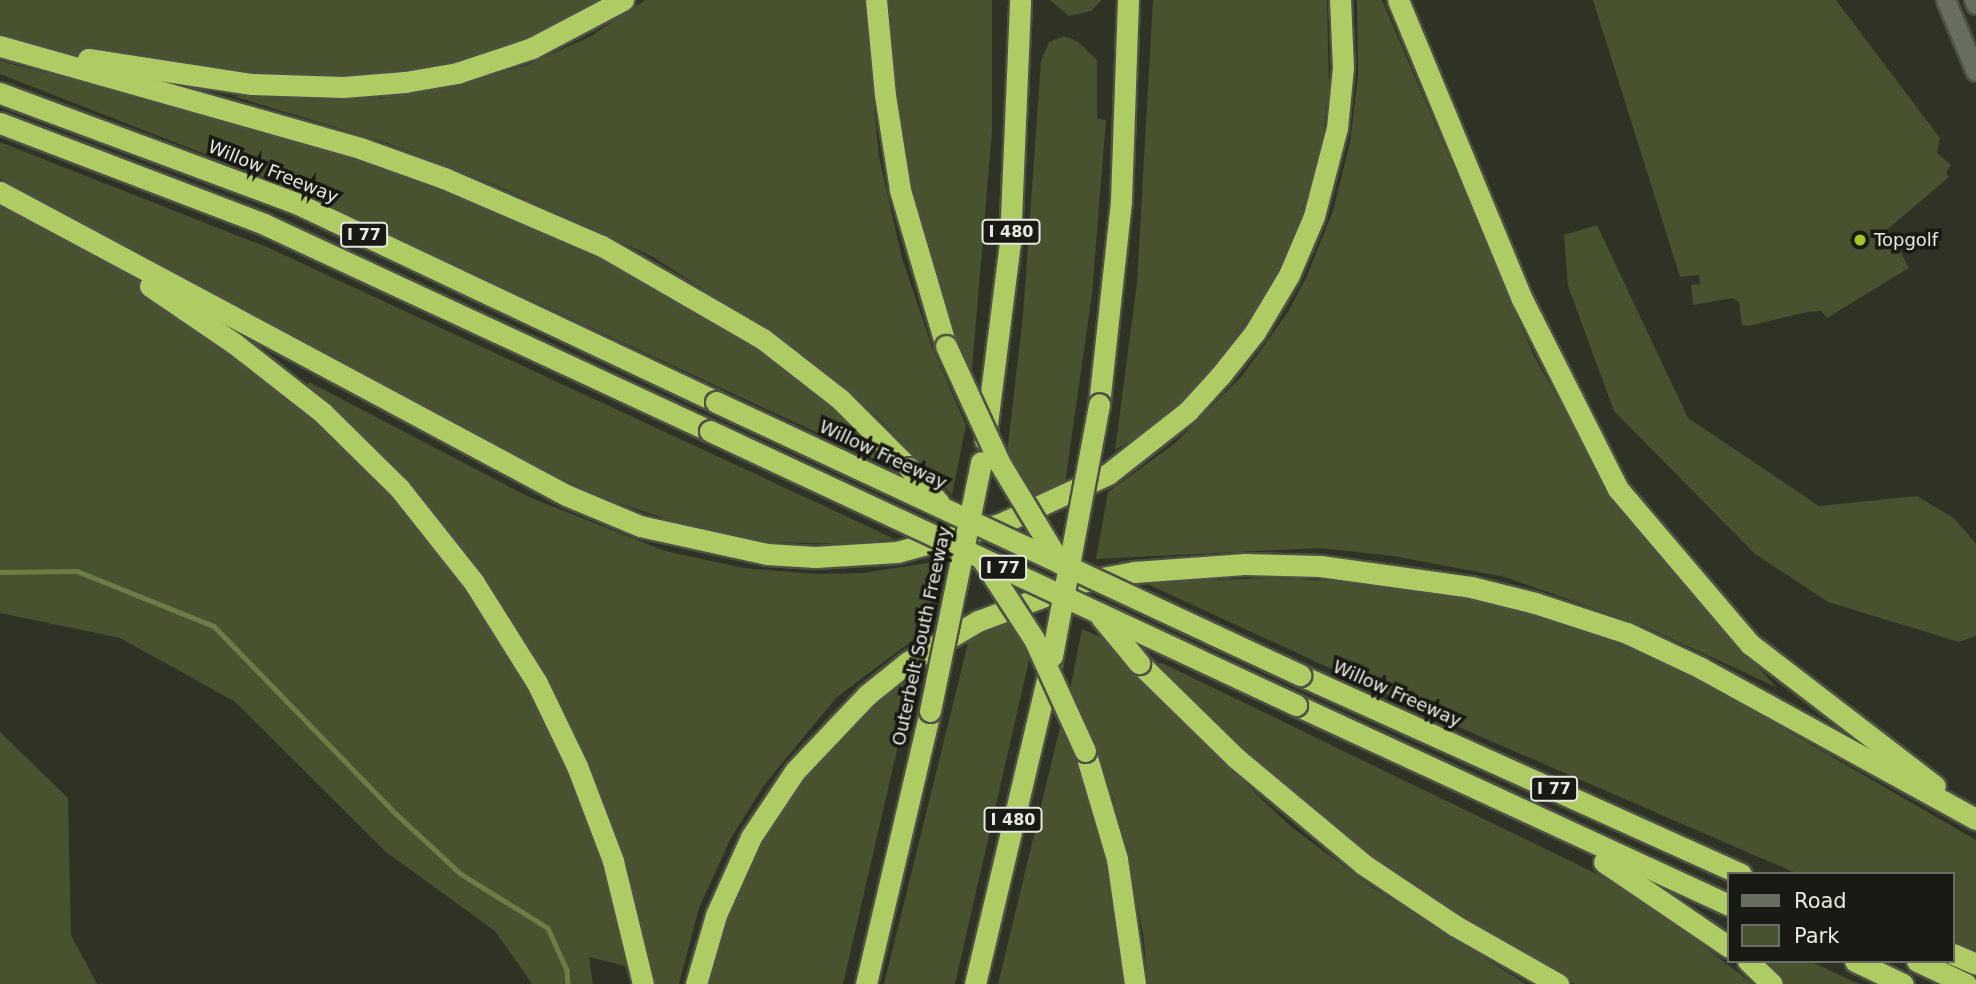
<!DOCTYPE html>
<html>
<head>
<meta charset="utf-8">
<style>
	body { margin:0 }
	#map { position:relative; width:1976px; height:984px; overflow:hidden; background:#2e3325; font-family:"DejaVu Sans",sans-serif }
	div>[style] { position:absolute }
	.green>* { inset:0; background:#48522f }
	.stream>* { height:4.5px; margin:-2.25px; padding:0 2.25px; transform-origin:2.25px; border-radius:2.25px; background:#6d7d46 }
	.roads { filter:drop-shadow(2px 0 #4d5144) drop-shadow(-2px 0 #4d5144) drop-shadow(0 2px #4d5144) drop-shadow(0 -2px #4d5144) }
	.minor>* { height:18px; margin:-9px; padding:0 9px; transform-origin:9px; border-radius:9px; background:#686e5e }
	.highway>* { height:21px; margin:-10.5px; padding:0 10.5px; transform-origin:10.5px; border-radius:10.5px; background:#aecb64 }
	.bridges { filter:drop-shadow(2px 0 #4d5144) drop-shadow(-2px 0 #4d5144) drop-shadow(0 2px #4d5144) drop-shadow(0 -2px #4d5144) }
	.highway-bridge>* { height:21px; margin:-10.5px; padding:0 10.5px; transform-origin:10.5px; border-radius:10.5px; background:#aecb64 }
	.dots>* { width:19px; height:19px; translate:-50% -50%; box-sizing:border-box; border:4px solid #181a13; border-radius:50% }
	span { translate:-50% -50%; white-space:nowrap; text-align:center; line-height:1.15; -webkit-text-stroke:7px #181a13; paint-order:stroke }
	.shield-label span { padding:2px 5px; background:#181a13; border:2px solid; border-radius:5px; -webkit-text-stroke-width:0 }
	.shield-label { font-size:16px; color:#e6e9e0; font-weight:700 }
	.street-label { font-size:18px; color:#e6e9e0 }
	.poi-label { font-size:18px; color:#e6e9e0 }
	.left { translate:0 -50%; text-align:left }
	.legend { position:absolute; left:1727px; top:872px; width:228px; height:91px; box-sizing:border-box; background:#181a13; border:2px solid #6a6d65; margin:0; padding:9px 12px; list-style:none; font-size:21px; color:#e6e9e0 }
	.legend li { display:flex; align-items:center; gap:14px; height:35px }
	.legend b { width:35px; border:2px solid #6a6d65 }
</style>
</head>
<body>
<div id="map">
	<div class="green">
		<i style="clip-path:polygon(0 0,623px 0,583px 25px,405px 82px,209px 79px,0 44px)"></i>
		<i style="clip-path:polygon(645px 0,864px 0,879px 157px,902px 258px,932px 347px,966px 425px,952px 495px,878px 417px,795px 348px,653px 257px,500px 187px,387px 143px,233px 96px,381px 98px,461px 85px,530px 64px,591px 36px)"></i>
		<i style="clip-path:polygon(889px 0,992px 0,992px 132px,971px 381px,939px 291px,907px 173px,895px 99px)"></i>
		<i style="clip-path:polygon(1050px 0,1102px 0,1091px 11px,1069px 16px)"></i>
		<i style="clip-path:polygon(1153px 0,1327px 0,1329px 90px,1321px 149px,1295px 234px,1270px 288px,1205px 379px,1161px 421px,1115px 450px,1137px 283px)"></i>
		<i style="clip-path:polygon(1357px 0,1382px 0,1534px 356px,1604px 480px,1664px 563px,1776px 687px,1646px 627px,1505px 577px,1393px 556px,1320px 548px,1096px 559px,1108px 492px,1175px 443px,1242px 376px,1288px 312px,1306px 278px,1333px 211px,1350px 142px,1358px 76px)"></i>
		<i style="clip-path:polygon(1593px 0,1836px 0,1940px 138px,1937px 153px,1951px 165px,1946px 172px,1949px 177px,1888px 229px,1909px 268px,1827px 318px,1821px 311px,1807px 312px,1748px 326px,1742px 325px,1739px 302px,1732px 298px,1693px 305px,1691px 285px,1700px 284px,1699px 275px,1680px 277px)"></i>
		<i style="clip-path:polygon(1064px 36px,1077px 41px,1097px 60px,1097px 119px,1106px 120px,1092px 294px,1065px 483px,1032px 498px,1007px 453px,1023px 315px,1041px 61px,1049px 42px)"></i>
		<i style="clip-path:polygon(0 61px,331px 146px,555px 235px,753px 341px,861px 431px,893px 468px,284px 185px,0 74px)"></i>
		<i style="clip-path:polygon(0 142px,269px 248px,895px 539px,849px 544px,771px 542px,706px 532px,606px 499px,514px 456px,0 179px)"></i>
		<i style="clip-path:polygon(0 192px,64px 228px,194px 315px,400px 489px,562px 731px,640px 970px,589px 957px,593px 984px,532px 984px,495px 931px,386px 852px,234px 701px,120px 638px,0 613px)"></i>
		<i style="clip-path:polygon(1597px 225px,1688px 418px,1819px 506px,1917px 496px,1955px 519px,1976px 544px,1976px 636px,1959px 642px,1828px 602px,1755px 554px,1614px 411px,1568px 286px,1564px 235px)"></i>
		<i style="clip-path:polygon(309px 382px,529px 497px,665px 551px,744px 568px,816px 574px,863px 573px,941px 561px,925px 631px,837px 697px,764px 785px,731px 838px,699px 908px,679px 984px,651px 984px,539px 673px,307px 387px)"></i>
		<i style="clip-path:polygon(1274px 578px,1371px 583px,1479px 600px,1584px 629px,1701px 681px,1976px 840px,1976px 951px,1953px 942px,1953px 874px,1798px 874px,1440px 719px,1143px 582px)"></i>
		<i style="clip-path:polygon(1010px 620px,1030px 656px,955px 984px,884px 984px,969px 639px)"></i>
		<i style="clip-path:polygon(1082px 629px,1105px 639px,1134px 676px,1289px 825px,1373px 888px,1526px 984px,1148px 984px,1143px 933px,1114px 800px,1070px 690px)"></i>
		<i style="clip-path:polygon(1162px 663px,1593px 872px,1655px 909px,1753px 984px,1575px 984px,1463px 923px,1368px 856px,1263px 771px,1152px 664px)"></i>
		<i style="clip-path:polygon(916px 668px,843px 984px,708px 984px,741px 880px,786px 803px,845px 731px)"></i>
		<i style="clip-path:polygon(1061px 723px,1079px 762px,1096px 822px,1118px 908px,1127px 984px,998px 984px)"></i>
		<i style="clip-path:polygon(0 732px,68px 798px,71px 935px,97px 984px,0 984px)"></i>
		<i style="clip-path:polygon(1758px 961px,1810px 961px,1859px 984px,1781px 984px)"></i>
	</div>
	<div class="stream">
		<i style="left:0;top:572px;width:77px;rotate:-0.7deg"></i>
		<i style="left:77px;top:571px;width:148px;rotate:21.9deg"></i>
		<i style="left:214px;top:626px;width:256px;rotate:45.9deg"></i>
		<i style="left:392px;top:810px;width:94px;rotate:42.8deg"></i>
		<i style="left:461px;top:874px;width:102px;rotate:31.8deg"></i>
		<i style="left:548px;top:928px;width:46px;rotate:65.7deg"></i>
		<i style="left:567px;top:970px;width:14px;rotate:86deg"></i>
	</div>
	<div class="roads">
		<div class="minor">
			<i style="left:1946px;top:0;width:78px;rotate:67.4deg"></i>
			<i style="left:1974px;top:0;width:5px;rotate:68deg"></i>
		</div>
		<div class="highway">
			<i style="left:876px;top:0;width:95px;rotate:84.6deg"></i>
			<i style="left:885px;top:95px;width:96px;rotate:81deg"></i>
			<i style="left:900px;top:190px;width:163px;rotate:73.6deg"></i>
			<i style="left:1398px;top:0;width:324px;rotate:67.5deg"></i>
			<i style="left:1522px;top:299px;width:213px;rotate:63.2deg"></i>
			<i style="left:1618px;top:489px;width:204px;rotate:49.6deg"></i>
			<i style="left:1750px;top:644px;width:233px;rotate:37.5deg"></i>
			<i style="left:0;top:46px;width:374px;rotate:15.8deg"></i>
			<i style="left:360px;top:148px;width:89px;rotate:19.7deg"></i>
			<i style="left:444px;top:178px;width:172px;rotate:23.3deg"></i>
			<i style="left:602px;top:246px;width:186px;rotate:30deg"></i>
			<i style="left:763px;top:339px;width:98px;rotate:37.9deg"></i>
			<i style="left:840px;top:399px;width:98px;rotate:45deg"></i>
			<i style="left:88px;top:59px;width:166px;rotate:8.7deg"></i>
			<i style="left:252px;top:84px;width:91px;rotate:1.9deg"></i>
			<i style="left:343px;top:87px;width:62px;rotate:-4.6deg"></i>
			<i style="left:405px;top:82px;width:53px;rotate:-9.8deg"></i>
			<i style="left:457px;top:73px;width:79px;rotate:-18.4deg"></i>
			<i style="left:532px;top:48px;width:103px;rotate:-27.8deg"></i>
			<i style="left:0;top:93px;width:318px;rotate:20.4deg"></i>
			<i style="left:298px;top:204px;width:463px;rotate:25.3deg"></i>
			<i style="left:0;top:123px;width:283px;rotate:20.9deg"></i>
			<i style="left:264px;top:224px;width:492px;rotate:24.9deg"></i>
			<i style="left:0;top:192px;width:642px;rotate:28.16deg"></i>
			<i style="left:566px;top:495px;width:80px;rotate:22.7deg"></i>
			<i style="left:640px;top:526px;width:130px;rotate:12.4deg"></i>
			<i style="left:767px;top:554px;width:48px;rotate:3.6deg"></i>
			<i style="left:815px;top:557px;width:82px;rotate:-3.5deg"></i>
			<i style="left:897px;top:552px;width:107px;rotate:-15.2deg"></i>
			<i style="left:1000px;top:524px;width:119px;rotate:-24.8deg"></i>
			<i style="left:1108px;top:474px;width:102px;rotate:-38.2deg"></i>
			<i style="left:1188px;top:411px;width:47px;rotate:-47.6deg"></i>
			<i style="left:1220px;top:376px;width:56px;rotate:-51.5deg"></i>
			<i style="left:1255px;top:332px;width:66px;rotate:-59.2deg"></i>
			<i style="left:1289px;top:275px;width:64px;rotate:-67deg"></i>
			<i style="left:1314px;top:216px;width:91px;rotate:-75.4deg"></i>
			<i style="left:1337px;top:128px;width:60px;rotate:-84.3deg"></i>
			<i style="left:1343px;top:68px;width:68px;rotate:-92.5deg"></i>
			<i style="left:150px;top:286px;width:103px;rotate:34.3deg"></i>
			<i style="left:235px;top:344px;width:112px;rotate:38.1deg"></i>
			<i style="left:323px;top:413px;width:108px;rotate:44.6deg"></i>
			<i style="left:400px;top:489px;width:117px;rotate:51.6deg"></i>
			<i style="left:473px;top:581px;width:120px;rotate:57.9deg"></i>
			<i style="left:537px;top:683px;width:92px;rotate:64.3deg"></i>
			<i style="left:577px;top:766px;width:102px;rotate:69.2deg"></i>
			<i style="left:613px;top:861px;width:127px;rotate:76.3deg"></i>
			<i style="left:1099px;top:404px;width:205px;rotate:-83.8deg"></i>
			<i style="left:1121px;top:200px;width:200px;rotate:-88deg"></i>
			<i style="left:985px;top:440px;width:200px;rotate:-82.8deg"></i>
			<i style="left:1010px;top:242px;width:242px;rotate:-87.6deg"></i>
			<i style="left:1139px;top:663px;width:136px;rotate:44.4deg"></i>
			<i style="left:1236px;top:758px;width:165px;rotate:39.8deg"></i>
			<i style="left:1363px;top:864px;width:110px;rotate:33.8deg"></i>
			<i style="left:1454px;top:925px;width:120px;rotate:29.6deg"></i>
			<i style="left:1300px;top:675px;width:484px;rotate:24.3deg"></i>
			<i style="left:1296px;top:705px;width:477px;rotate:24.8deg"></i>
			<i style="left:1085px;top:751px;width:113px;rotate:73.5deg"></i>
			<i style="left:1117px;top:859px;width:126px;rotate:81.8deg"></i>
			<i style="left:1604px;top:862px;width:151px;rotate:34.2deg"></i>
			<i style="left:1953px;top:954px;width:25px;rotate:23deg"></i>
			<i style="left:1748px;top:961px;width:33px;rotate:44deg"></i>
			<i style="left:1855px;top:961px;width:53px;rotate:25.6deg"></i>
			<i style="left:1917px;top:961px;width:54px;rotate:25.1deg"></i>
			<i style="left:696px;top:984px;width:72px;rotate:-73.8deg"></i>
			<i style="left:716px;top:915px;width:85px;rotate:-65.8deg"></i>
			<i style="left:751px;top:837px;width:79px;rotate:-56.3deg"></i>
			<i style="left:795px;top:771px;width:105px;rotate:-46.5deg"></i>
			<i style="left:867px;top:695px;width:53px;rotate:-38.8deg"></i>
			<i style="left:908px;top:662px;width:81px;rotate:-30.4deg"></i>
			<i style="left:978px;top:621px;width:114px;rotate:-20.5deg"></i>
			<i style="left:1085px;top:581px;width:50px;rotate:-10.4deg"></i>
			<i style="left:1134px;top:572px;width:111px;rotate:-4.1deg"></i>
			<i style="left:1245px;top:564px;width:75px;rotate:1.5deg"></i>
			<i style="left:1320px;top:566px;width:152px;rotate:7.9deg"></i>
			<i style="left:1471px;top:587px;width:66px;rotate:14deg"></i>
			<i style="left:1535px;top:603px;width:97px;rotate:18.1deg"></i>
			<i style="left:1627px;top:633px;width:82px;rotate:25.3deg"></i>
			<i style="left:1701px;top:668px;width:314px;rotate:28.8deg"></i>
			<i style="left:866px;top:984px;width:280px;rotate:-76.8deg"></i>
			<i style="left:975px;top:984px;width:331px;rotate:-76.7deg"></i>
		</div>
	</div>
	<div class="bridges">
		<div class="highway-bridge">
			<i style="left:946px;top:346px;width:128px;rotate:65.4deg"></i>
			<i style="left:999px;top:462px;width:118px;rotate:58.9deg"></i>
			<i style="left:716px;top:402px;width:645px;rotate:25.05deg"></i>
			<i style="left:710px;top:431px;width:647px;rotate:25.06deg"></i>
			<i style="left:909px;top:468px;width:46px;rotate:49.4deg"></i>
			<i style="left:982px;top:559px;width:95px;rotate:57deg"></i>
			<i style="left:1034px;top:639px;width:123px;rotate:65.5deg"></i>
			<i style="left:1101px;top:617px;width:60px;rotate:50.4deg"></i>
			<i style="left:1052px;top:656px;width:256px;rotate:-79.4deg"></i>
			<i style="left:930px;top:711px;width:254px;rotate:-78.4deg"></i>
		</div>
	</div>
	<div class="dots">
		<i style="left:1860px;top:240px;background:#a4c825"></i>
	</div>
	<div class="shield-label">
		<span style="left:1011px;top:232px">I 480</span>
		<span style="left:364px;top:235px">I 77</span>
		<span style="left:1003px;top:568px">I 77</span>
		<span style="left:1554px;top:789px">I 77</span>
		<span style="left:1013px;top:820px">I 480</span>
	</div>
	<div class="street-label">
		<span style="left:273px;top:172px;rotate:22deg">Willow Freeway</span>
		<span style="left:883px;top:455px;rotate:25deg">Willow Freeway</span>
		<span style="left:922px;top:636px;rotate:-78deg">Outerbelt South Freeway</span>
		<span style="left:1397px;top:694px;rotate:24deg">Willow Freeway</span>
	</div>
	<div class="poi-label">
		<span class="left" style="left:1874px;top:240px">Topgolf</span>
	</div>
	<ul class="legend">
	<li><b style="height:9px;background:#686e5e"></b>Road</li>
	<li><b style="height:19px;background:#48522f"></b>Park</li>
	</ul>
</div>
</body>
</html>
